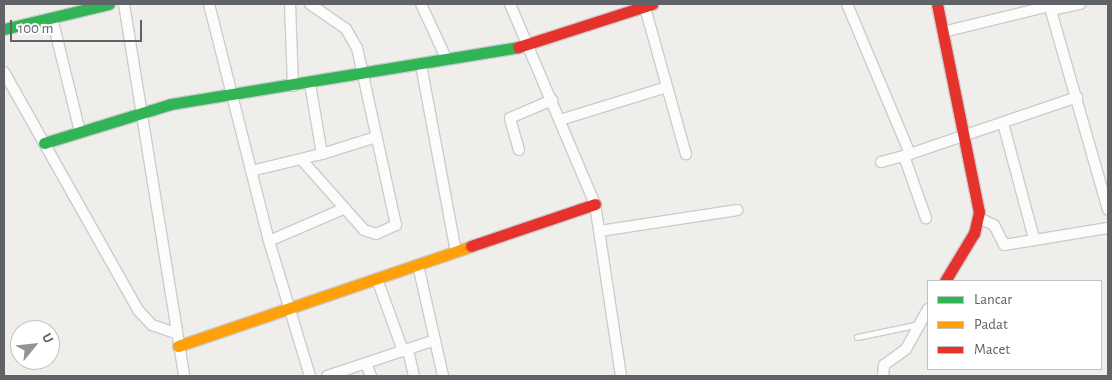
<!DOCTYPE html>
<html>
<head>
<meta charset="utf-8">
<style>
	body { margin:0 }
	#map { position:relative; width:1112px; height:380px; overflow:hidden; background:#efeeea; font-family:"Alegreya Sans",sans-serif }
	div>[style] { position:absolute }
	.roads { filter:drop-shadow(1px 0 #cbcccc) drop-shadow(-1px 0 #cbcccc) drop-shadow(0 1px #cbcccc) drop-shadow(0 -1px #cbcccc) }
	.lane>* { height:5px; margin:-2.5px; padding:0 2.5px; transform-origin:2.5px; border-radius:2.5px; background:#fdfcfc }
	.street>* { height:10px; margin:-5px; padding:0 5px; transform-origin:5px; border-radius:5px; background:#fdfcfc }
	.fast>* { height:11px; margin:-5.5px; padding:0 5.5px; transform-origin:5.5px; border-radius:5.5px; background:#30b455 }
	.slow>* { height:11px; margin:-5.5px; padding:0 5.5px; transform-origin:5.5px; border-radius:5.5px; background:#ff9f0a }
	.jam>* { height:11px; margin:-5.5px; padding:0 5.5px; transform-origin:5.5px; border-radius:5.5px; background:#e5322d }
	span { translate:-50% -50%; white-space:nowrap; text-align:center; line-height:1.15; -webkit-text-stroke:5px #fff; paint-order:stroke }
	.frame { position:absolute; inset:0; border:5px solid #5f6368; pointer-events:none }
	.legend { position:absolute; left:927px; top:280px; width:175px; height:90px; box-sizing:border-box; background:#fff; border:1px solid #bfc1c3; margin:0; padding:6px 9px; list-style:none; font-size:15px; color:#5f6368 }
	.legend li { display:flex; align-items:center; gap:10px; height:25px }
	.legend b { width:25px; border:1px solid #bfc1c3 }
	.north { position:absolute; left:10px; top:320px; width:50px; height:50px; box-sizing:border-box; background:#fff; border:1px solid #bfc1c3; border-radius:50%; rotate:62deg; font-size:14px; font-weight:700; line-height:20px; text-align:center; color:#5f6368 }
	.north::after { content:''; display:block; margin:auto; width:18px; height:22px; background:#919496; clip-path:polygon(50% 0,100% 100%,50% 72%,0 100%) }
	.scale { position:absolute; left:10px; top:20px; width:132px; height:22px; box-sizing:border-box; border:2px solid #5f6368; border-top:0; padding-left:6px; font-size:15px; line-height:18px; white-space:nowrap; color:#5f6368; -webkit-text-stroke:4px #fff; paint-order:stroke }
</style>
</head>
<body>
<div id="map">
	<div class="roads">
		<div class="lane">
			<i style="left:857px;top:337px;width:64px;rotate:-11.7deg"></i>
		</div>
		<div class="street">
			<i style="left:124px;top:4px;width:377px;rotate:80.8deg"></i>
			<i style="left:209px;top:4px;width:244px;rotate:75.8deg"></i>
			<i style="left:269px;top:241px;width:141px;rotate:73.1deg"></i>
			<i style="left:290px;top:4px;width:82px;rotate:87.9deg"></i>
			<i style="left:421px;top:4px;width:62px;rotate:65.1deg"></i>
			<i style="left:510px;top:4px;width:217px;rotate:67deg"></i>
			<i style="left:595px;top:204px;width:174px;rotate:81.4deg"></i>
			<i style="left:644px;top:4px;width:156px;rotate:74.4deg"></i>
			<i style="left:847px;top:4px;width:163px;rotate:67.2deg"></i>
			<i style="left:1049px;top:4px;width:214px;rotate:74deg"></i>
			<i style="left:1051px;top:10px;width:30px;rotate:-12deg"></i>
			<i style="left:52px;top:18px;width:117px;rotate:76.2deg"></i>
			<i style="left:943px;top:32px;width:110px;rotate:-13.7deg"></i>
			<i style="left:421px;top:65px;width:190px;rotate:79.4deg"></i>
			<i style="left:4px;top:72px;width:273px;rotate:60.6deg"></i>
			<i style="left:138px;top:310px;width:21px;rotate:47deg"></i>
			<i style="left:152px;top:325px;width:24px;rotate:19deg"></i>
			<i style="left:560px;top:120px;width:112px;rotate:-17.1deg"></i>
			<i style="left:1003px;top:123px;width:120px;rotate:75deg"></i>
			<i style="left:519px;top:150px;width:33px;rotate:-106deg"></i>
			<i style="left:510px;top:118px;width:46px;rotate:-23.2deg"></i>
			<i style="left:322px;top:154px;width:57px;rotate:-17.5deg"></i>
			<i style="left:904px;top:156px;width:183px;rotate:-18.8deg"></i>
			<i style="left:301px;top:159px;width:95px;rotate:48.4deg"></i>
			<i style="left:364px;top:230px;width:13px;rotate:18deg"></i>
			<i style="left:376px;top:234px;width:22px;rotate:-24deg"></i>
			<i style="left:396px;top:225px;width:181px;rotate:-102.4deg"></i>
			<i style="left:357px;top:48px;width:22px;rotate:-120deg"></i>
			<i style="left:346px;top:29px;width:44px;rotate:-145.2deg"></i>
			<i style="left:881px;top:162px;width:24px;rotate:-15deg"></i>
			<i style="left:904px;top:156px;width:66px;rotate:70.5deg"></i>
			<i style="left:251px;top:171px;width:73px;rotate:-13.5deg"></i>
			<i style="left:322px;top:154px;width:71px;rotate:-99.7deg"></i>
			<i style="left:979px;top:218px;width:17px;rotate:25deg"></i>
			<i style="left:994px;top:225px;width:22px;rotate:63deg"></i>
			<i style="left:1004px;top:245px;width:105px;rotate:-9.3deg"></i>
			<i style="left:600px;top:231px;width:139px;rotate:-8.7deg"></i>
			<i style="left:269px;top:241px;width:81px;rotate:-23.4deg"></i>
			<i style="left:418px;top:265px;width:114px;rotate:77.3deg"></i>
			<i style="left:377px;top:279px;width:77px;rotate:70.1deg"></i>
			<i style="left:408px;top:350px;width:27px;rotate:77deg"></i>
			<i style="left:366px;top:364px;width:13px;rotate:67deg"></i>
			<i style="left:327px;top:376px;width:114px;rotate:-18.4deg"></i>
			<i style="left:883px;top:376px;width:11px;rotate:-85deg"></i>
			<i style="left:884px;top:365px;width:27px;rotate:-36deg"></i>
			<i style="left:906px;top:349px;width:46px;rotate:-61.2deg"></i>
		</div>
		<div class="fast">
			<i style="left:4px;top:29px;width:108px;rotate:-13.4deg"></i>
			<i style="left:44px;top:143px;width:133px;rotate:-17.1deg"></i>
			<i style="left:171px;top:104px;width:352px;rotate:-9.3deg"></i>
		</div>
		<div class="slow">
			<i style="left:178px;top:346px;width:310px;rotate:-18.8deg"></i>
		</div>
		<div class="jam">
			<i style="left:937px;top:4px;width:212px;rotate:78.6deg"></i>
			<i style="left:979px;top:212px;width:22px;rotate:103deg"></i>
			<i style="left:974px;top:233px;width:56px;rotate:121.1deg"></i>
			<i style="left:518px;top:47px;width:141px;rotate:-17.8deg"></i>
			<i style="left:471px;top:246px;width:131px;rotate:-18.7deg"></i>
		</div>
	</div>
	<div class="frame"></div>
	<ul class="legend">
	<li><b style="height:6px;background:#30b455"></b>Lancar</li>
	<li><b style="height:6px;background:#ff9f0a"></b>Padat</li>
	<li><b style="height:6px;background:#e5322d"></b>Macet</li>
	</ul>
	<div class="north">U</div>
	<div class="scale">100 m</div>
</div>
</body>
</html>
